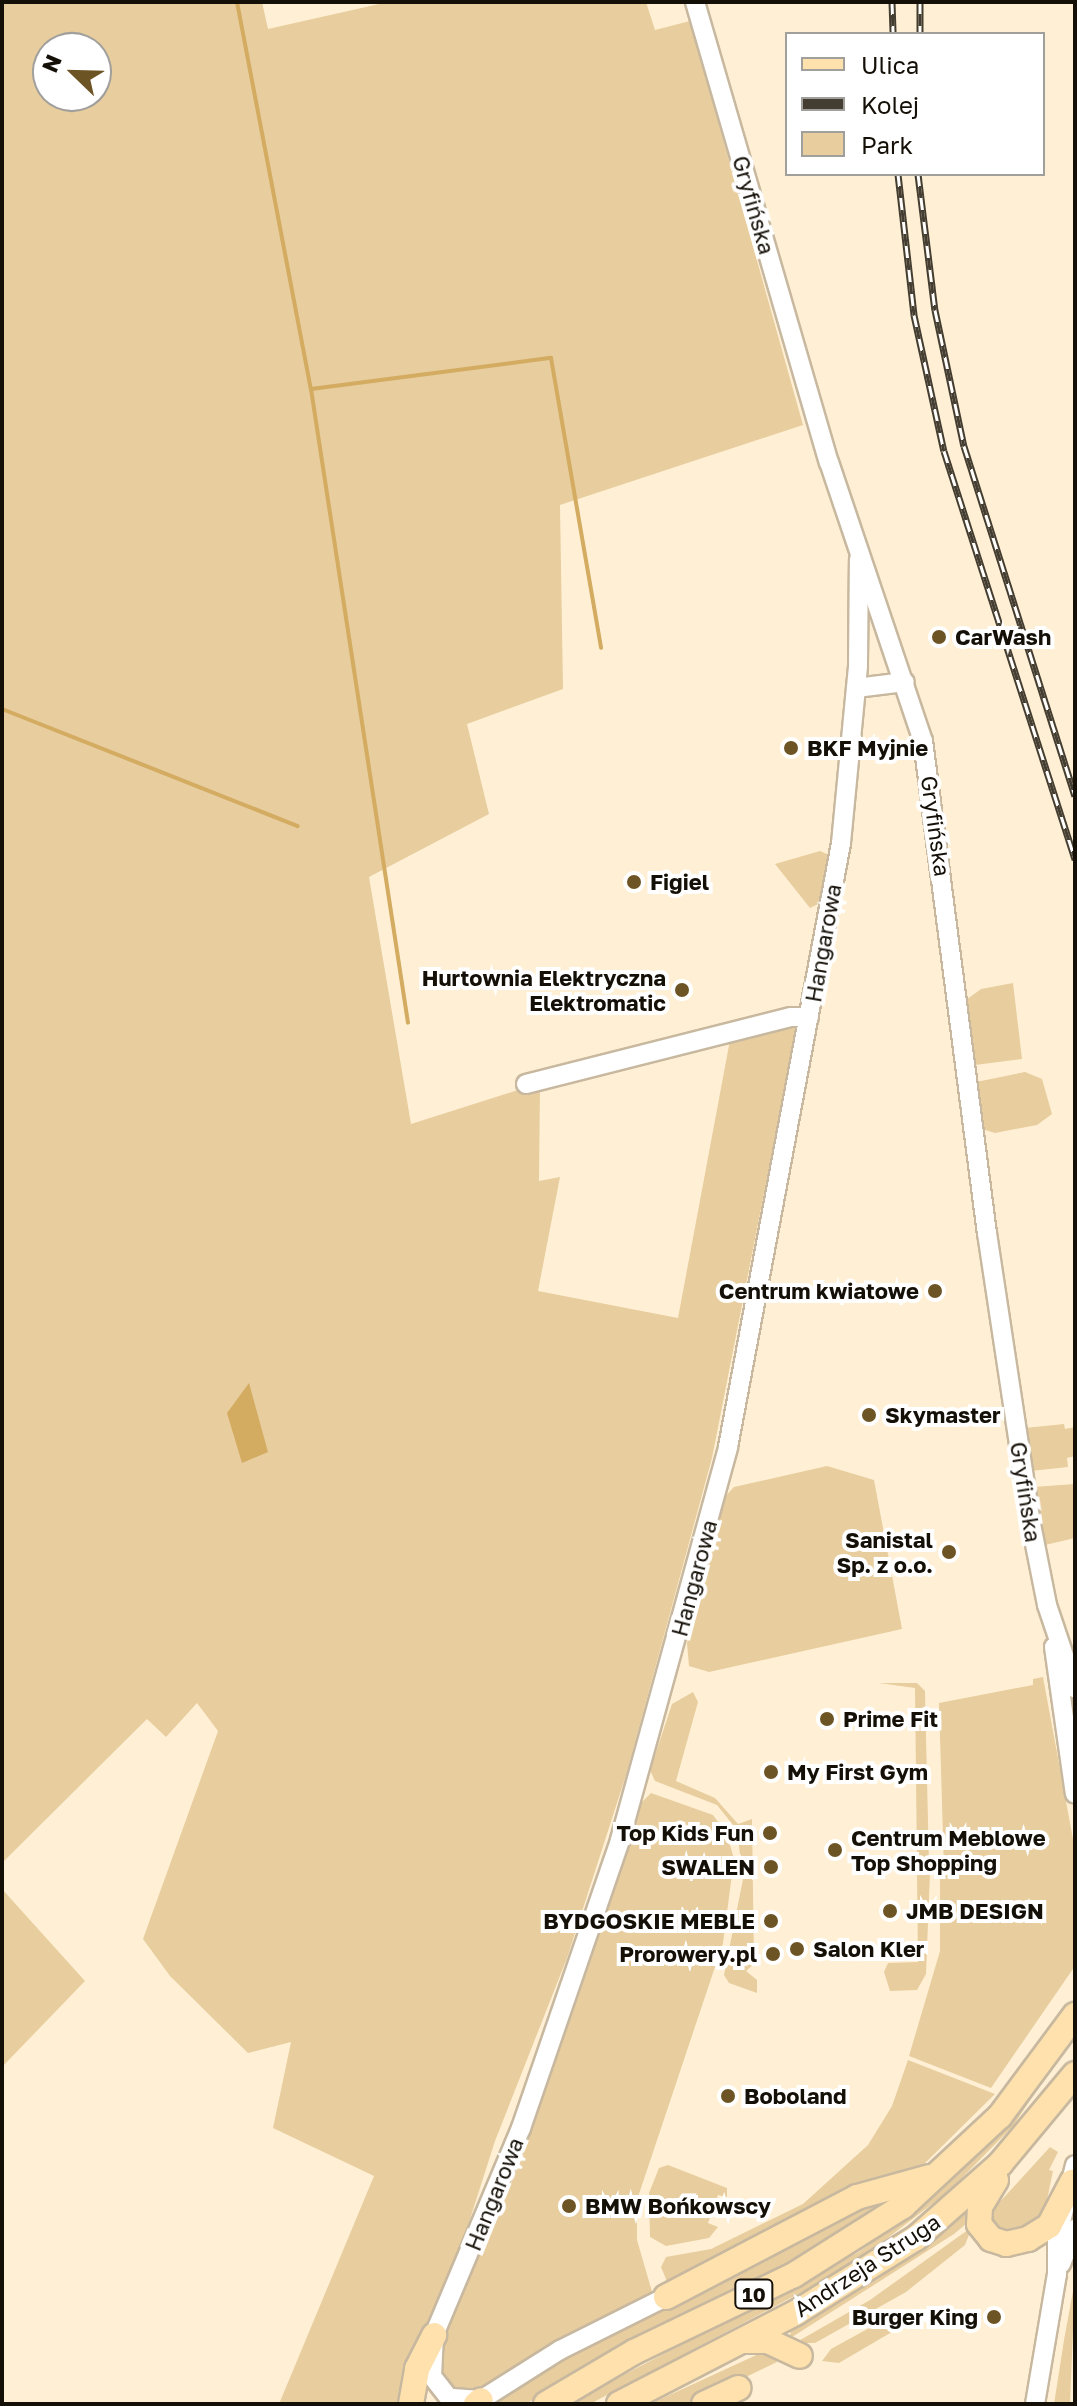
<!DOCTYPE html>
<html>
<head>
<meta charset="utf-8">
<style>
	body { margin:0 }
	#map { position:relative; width:1077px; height:2406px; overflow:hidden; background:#fff0d5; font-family:"Golos Text",sans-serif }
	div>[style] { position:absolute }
	.green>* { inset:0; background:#e8cd9e }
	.water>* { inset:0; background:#d3ab61 }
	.stream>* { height:4px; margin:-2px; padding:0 2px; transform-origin:2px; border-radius:2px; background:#d3ab61 }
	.roads { filter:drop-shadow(2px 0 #c7b89f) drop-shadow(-2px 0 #c7b89f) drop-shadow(0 2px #c7b89f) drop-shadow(0 -2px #c7b89f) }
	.minor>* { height:18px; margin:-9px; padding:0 9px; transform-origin:9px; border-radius:9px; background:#fff }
	.major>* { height:24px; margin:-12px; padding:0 12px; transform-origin:12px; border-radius:12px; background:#fee1ac }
	.rail>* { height:7px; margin-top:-3.5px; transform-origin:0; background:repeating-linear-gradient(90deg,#fff 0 12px,#443d31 0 24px); box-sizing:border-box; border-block:2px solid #443d31 }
	.dots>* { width:22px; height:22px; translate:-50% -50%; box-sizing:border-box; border:4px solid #fff; border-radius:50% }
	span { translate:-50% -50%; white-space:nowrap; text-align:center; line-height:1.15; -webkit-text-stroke:8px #fff; paint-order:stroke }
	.shield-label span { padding:2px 6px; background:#fff; border:2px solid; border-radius:6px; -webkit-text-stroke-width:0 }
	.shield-label { font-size:20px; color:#140f07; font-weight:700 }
	.street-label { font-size:22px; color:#140f07 }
	.poi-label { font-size:22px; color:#140f07; font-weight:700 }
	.left { translate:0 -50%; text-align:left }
	.right { translate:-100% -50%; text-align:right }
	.frame { position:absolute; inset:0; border:4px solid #140f07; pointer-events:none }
	.legend { position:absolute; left:785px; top:32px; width:260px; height:144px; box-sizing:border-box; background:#fff; border:2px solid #a19f9c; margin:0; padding:10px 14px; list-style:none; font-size:24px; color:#140f07 }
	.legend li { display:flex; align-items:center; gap:16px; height:40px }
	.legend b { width:40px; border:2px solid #a19f9c }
	.north { position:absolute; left:32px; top:32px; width:80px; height:80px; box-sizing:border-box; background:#fff; border:2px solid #a19f9c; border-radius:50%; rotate:293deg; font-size:22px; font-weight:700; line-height:32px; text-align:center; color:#140f07 }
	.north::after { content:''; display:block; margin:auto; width:28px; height:36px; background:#6d5425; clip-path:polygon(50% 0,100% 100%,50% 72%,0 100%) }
</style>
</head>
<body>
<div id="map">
	<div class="green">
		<i style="clip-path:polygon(evenodd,2px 2px,262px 2px,268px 29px,388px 2px,646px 2px,655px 30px,690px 21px,803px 425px,560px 505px,563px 689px,467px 724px,489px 814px,369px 877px,411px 1124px,540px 1083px,539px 1181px,560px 1177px,538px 1291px,678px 1318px,730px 1040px,797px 1025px,712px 1458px,627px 1772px,567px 1958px,495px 2141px,455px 2266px,400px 2385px,401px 2404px,279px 2404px,374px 2176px,273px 2128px,291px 2042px,248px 2053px,170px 1976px,143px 1939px,218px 1731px,197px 1703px,166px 1737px,147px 1719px,2px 1863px,2px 2px,48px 48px,96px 48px,96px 96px,48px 96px,48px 48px)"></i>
		<i style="clip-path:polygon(820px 851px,829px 855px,822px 902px,810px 908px,775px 864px)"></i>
		<i style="clip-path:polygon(1013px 983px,1022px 1059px,975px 1065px,966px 1000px,981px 989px)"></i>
		<i style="clip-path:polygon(1025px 1072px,1042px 1079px,1052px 1114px,1037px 1125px,995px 1133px,982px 1129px,976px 1082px)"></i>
		<i style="clip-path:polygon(1064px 1424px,1065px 1429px,1075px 1427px,1075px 1456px,1067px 1458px,1068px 1467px,1031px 1471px,1025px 1428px)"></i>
		<i style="clip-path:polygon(827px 1466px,874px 1480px,902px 1629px,709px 1672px,689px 1666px,687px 1643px,724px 1498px,734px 1487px)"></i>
		<i style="clip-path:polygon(1075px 1484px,1075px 1538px,1045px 1545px,1033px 1487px)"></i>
		<i style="clip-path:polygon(1043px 1677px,1075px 1850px,1075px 1966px,991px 2088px,909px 2056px,940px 1951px,940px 1871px,944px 1870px,939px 1703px,1033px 1685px,1033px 1679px)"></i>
		<i style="clip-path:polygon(879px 1683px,917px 1683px,925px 1691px,929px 1865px,917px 1865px,915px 1688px)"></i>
		<i style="clip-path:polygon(693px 1692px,698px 1702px,676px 1781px,715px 1798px,738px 1824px,752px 1819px,754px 1964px,746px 1971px,757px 1980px,757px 1993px,729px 1983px,724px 1975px,743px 1879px,737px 1830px,717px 1805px,655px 1781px,650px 1770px,672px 1704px)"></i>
		<i style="clip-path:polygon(651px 1793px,713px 1815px,727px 1834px,734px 1859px,723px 1943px,637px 2200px,637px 2240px,653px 2295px,473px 2397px,445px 2387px,435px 2356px,638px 1806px)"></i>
		<i style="clip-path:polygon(930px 1873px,926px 1974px,917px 1990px,890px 1991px,884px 1972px,888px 1963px,918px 1962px,917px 1874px)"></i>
		<i style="clip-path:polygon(2px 1889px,85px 1981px,2px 2067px)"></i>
		<i style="clip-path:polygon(908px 2060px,995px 2094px,914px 2174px,668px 2284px,661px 2267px,666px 2257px,711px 2249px,803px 2204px,868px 2145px,892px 2106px)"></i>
		<i style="clip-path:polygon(1034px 2094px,1013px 2126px,949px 2191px,851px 2266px,590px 2404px,568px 2404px,859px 2252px,934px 2197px)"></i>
		<i style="clip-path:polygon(1050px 2147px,1058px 2152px,1049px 2170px,1053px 2171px,1046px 2205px,1038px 2222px,1007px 2237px,986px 2217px)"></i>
		<i style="clip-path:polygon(668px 2165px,727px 2188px,727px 2197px,718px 2195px,708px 2223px,718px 2227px,709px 2238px,666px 2246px,650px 2237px,649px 2193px,659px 2168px)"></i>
		<i style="clip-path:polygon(898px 2196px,816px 2251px,609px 2354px,526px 2404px,488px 2404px,537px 2371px,844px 2211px)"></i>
		<i style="clip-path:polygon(969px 2211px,972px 2219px,954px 2234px,789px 2339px,792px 2328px,878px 2279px)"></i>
		<i style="clip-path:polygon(972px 2227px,965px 2245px,906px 2292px,815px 2343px,795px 2343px,870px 2300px)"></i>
		<i style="clip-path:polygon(1075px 2280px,1070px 2404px,1054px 2404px,1064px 2340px)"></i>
		<i style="clip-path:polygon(900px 2311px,906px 2316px,897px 2329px,839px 2363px,822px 2361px,831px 2349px)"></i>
		<i style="clip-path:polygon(767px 2350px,777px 2362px,690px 2404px,650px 2404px)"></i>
	</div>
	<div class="water">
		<i style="clip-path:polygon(249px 1383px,268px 1452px,242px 1463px,227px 1413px)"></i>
	</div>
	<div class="stream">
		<i style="left:237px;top:2px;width:394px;rotate:79.2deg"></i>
		<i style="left:311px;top:389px;width:641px;rotate:81.3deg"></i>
		<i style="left:311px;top:389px;width:242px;rotate:-7.4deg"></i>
		<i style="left:551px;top:358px;width:294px;rotate:80.2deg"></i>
		<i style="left:2px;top:709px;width:318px;rotate:21.6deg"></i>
	</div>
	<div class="roads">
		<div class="minor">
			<i style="left:695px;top:2px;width:479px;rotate:73.8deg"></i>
			<i style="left:829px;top:462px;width:294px;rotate:71.4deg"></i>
			<i style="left:923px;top:741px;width:496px;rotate:82.6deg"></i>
			<i style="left:987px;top:1233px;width:289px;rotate:81.4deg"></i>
			<i style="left:1030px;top:1519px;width:88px;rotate:78.8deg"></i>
			<i style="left:1047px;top:1605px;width:88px;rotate:71.4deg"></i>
			<i style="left:856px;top:688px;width:49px;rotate:-7deg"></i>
			<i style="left:526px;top:1084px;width:273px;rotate:-14.2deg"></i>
			<i style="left:791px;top:1017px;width:18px"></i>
			<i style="left:1054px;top:1647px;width:148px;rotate:81.9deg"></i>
			<i style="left:1061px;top:2264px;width:38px;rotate:-68deg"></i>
			<i style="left:666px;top:2297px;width:119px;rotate:153.4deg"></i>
			<i style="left:560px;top:2350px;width:93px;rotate:147.7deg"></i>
			<i style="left:481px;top:2400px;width:32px;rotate:-176deg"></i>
			<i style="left:449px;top:2398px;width:28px;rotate:-128deg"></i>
			<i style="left:432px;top:2376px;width:41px;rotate:-87.2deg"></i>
			<i style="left:434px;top:2335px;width:225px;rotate:-67.2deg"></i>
			<i style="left:521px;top:2128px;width:305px;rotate:-71deg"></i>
			<i style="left:620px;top:1840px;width:408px;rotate:-74.6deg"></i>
			<i style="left:728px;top:1447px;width:614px;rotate:-79.4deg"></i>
			<i style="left:841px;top:843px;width:179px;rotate:-84.5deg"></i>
			<i style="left:858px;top:665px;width:106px;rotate:-89.5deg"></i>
			<i style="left:1035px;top:2404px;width:132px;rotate:-80.4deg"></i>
			<i style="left:1057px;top:2274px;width:36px;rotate:-90deg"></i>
			<i style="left:1057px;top:2238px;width:75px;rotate:-76.1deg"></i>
		</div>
		<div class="major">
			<i style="left:996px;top:2180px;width:31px;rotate:121deg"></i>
			<i style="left:980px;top:2207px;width:17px;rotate:93deg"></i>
			<i style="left:979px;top:2224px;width:19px;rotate:51deg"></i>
			<i style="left:991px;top:2239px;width:16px;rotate:18deg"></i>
			<i style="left:1006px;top:2244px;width:23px;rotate:-13deg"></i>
			<i style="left:1028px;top:2239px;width:25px;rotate:-32deg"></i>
			<i style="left:1049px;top:2226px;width:50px;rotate:-62.4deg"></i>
			<i style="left:666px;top:2297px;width:216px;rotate:-27.6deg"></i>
			<i style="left:857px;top:2197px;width:76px;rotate:-15.3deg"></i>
			<i style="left:744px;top:2341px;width:24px"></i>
			<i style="left:768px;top:2341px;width:35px;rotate:25deg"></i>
			<i style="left:411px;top:2404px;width:36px;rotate:-80deg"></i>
			<i style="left:417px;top:2369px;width:38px;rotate:-63deg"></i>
			<i style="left:476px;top:2404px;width:6px;rotate:-39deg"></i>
			<i style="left:546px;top:2404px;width:102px;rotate:-30.6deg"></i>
			<i style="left:634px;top:2352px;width:178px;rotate:-25.7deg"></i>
			<i style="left:794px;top:2275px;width:129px;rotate:-32.3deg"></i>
			<i style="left:903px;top:2206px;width:132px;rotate:-42.9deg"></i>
			<i style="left:1000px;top:2116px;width:126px;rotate:-53.4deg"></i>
			<i style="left:619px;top:2404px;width:200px;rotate:-27.3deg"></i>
			<i style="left:797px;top:2312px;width:140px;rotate:-31.9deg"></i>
			<i style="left:916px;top:2238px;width:112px;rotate:-41.4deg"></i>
			<i style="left:1000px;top:2164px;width:117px;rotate:-50.2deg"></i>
			<i style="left:704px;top:2404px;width:38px;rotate:-25deg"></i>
		</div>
	</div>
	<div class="rail">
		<i style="left:892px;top:2px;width:32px;rotate:88deg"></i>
		<i style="left:920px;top:2px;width:32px;rotate:90deg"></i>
		<i style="left:898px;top:174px;width:142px;rotate:83.5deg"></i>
		<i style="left:914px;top:315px;width:139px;rotate:77.6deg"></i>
		<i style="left:944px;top:451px;width:429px;rotate:72.2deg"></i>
		<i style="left:918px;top:174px;width:137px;rotate:82.9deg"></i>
		<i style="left:935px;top:310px;width:139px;rotate:78deg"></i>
		<i style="left:964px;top:446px;width:367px;rotate:72.4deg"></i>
	</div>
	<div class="dots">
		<i style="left:939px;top:637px;background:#6d5425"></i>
		<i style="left:791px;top:748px;background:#6d5425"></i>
		<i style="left:634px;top:882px;background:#6d5425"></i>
		<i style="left:682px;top:990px;background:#6d5425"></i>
		<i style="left:935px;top:1291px;background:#6d5425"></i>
		<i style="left:869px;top:1415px;background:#6d5425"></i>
		<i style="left:949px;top:1552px;background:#6d5425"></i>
		<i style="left:827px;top:1719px;background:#6d5425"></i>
		<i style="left:771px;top:1772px;background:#6d5425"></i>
		<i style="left:770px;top:1833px;background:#6d5425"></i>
		<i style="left:835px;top:1850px;background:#6d5425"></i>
		<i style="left:771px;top:1867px;background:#6d5425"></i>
		<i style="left:890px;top:1911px;background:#6d5425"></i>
		<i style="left:771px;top:1921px;background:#6d5425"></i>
		<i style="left:797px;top:1949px;background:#6d5425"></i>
		<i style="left:773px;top:1954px;background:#6d5425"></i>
		<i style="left:728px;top:2096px;background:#6d5425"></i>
		<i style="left:569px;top:2206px;background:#6d5425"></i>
		<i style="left:994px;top:2317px;background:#6d5425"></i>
	</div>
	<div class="shield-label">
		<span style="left:754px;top:2294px">10</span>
	</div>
	<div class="street-label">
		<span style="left:754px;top:205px;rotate:74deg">Gryfińska</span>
		<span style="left:936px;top:826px;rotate:82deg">Gryfińska</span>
		<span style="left:823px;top:943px;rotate:-80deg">Hangarowa</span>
		<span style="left:1026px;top:1492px;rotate:81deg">Gryfińska</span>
		<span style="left:694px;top:1578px;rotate:-75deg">Hangarowa</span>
		<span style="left:494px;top:2194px;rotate:-68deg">Hangarowa</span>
		<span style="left:867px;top:2265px;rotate:-33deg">Andrzeja Struga</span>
	</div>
	<div class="poi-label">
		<span class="left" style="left:955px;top:637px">CarWash</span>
		<span class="left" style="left:807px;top:748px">BKF Myjnie</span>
		<span class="left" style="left:650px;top:882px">Figiel</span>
		<span class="right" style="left:666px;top:990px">Hurtownia Elektryczna<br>Elektromatic</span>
		<span class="right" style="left:919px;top:1291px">Centrum kwiatowe</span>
		<span class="left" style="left:885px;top:1415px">Skymaster</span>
		<span class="right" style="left:933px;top:1552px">Sanistal<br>Sp. z o.o.</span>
		<span class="left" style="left:843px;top:1719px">Prime Fit</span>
		<span class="left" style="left:787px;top:1772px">My First Gym</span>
		<span class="right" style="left:754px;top:1833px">Top Kids Fun</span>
		<span class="left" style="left:851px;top:1850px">Centrum Meblowe<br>Top Shopping</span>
		<span class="right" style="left:755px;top:1867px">SWALEN</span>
		<span class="left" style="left:906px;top:1911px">JMB DESIGN</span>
		<span class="right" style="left:755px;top:1921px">BYDGOSKIE MEBLE</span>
		<span class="left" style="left:813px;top:1949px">Salon Kler</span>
		<span class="right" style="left:757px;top:1954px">Prorowery.pl</span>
		<span class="left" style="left:744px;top:2096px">Boboland</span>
		<span class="left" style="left:585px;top:2206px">BMW Bońkowscy</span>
		<span class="right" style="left:978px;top:2317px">Burger King</span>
	</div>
	<div class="frame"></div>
	<ul class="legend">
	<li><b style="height:10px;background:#fee1ac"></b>Ulica</li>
	<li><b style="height:10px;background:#443d31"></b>Kolej</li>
	<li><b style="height:22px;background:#e8cd9e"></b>Park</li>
	</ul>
	<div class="north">N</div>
</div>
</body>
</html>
